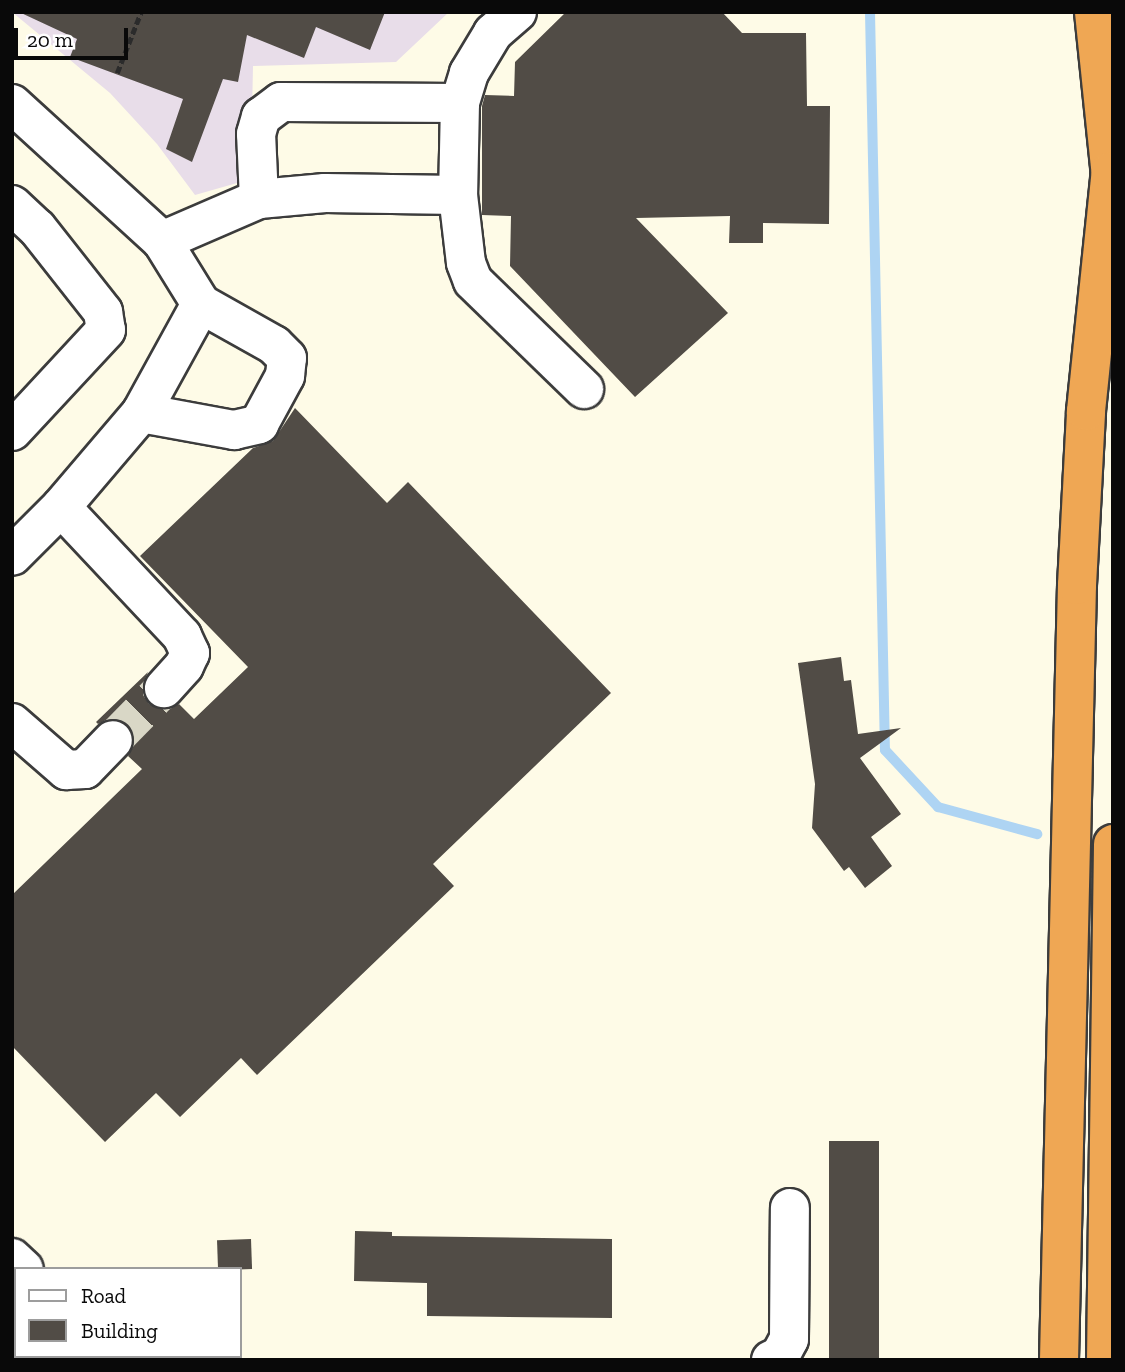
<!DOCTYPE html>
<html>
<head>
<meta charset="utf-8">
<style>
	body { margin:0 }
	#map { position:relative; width:1125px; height:1372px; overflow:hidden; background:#fefbe7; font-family:"Zilla Slab",serif }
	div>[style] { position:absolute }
	.industrial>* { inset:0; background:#e8dde9 }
	.stream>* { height:10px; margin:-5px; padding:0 5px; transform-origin:5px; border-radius:5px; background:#aed4f3 }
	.building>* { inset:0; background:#514c46; transform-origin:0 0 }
	.minor-tunnel>* { height:38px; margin-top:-19px; transform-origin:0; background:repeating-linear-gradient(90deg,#d9d7c6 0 38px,transparent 0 57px) }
	.path>* { height:4.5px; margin-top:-2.25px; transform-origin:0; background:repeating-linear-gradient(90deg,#2b2b2b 0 7px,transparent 0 10.5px) }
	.roads { filter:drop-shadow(2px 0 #3c3c3c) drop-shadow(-2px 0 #3c3c3c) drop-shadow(0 2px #3c3c3c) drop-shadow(0 -2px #3c3c3c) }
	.minor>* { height:38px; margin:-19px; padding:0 19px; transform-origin:19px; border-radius:19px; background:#fff }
	.highway>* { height:38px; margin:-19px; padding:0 19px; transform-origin:19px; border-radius:19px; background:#efa754 }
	span { translate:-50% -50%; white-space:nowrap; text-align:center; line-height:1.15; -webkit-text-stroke:7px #fff; paint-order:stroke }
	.frame { position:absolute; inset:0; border:14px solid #090909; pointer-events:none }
	.legend { position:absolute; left:14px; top:1267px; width:228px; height:91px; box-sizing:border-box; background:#fff; border:2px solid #9d9d9d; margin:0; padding:9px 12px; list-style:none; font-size:21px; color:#090909 }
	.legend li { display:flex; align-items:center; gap:14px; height:35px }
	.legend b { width:35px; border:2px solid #9d9d9d }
	.scale { position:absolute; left:14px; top:28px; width:114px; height:32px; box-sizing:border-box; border:4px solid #090909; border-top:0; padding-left:9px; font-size:21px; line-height:24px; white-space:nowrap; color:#090909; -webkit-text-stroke:5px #fff; paint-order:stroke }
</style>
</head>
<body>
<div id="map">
	<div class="industrial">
		<i style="clip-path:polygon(12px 12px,449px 12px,396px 62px,253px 66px,251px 162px,237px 183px,195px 195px,157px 144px,110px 93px)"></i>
	</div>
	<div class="stream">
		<i style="left:870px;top:12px;width:738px;rotate:88.84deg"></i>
		<i style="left:885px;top:750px;width:78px;rotate:47.1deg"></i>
		<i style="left:938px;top:807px;width:103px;rotate:15.3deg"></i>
	</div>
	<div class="building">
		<i style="clip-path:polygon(19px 12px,385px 12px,370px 50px,316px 27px,304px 58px,247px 35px,238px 82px,223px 79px,192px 162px,166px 149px,183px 99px,70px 57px,77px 39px)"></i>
		<i style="clip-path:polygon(566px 12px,722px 12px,742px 33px,806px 33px,807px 106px,830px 106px,829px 224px,763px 223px,763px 243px,729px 243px,730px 216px,636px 218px,728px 313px,635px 397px,510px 266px,511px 216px,482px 215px,482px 106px,485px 95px,514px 96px,515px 62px)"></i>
		<i style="clip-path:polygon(295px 408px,387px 503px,408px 482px,611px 693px,433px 864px,454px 886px,257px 1075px,241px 1058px,180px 1117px,156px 1093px,105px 1142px,12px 1046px,12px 895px,142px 769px,128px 756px,134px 745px,134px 733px,129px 725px,118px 719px,108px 719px,98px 724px,96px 722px,148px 672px,143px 684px,143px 695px,149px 704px,160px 709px,170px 709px,179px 704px,194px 719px,248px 667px,140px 556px,253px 448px,273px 441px)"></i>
		<i style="clip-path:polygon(841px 657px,844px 681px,851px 680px,858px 734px,901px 728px,860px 758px,901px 814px,871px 837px,892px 866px,865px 888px,849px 867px,844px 871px,812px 828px,815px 784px,798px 663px)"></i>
		<i style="left:829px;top:1141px;width:50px;height:219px"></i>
		<i style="clip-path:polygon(355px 1231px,392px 1232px,392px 1236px,612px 1239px,612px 1318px,427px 1316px,427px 1283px,354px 1281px)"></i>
		<i style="left:251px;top:1239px;width:30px;height:34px;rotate:88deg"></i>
	</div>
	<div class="minor-tunnel">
		<i style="left:113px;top:740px;width:73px;rotate:-45.6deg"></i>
	</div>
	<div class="path">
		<i style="left:117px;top:73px;width:66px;rotate:-68.5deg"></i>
	</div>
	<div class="roads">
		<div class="minor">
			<i style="left:517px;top:12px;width:32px;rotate:139deg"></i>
			<i style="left:493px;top:33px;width:47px;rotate:121deg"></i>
			<i style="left:469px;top:73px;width:31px;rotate:107deg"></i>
			<i style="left:460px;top:103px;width:92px;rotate:91.2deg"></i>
			<i style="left:458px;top:195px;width:68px;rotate:83.3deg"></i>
			<i style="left:466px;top:263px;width:19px;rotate:69deg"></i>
			<i style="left:473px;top:281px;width:155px;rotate:44.2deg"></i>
			<i style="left:12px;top:104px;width:203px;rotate:42.4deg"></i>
			<i style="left:162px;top:241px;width:74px;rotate:58.2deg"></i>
			<i style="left:201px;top:304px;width:124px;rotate:118.8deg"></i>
			<i style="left:141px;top:413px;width:123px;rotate:130.4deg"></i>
			<i style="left:61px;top:507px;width:69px;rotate:135deg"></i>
			<i style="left:458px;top:195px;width:133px;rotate:-179.1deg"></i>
			<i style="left:325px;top:193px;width:66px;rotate:174.8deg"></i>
			<i style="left:259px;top:199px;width:65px;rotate:-92.6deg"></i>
			<i style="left:256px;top:134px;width:18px;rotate:-74deg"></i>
			<i style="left:261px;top:117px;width:25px;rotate:-37deg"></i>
			<i style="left:281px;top:102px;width:179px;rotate:0.3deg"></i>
			<i style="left:12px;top:205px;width:34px;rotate:43deg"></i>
			<i style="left:37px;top:228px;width:107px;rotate:51.8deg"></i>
			<i style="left:103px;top:312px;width:18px;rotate:81deg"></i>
			<i style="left:106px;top:330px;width:138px;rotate:132.9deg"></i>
			<i style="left:162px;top:241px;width:106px;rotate:-23.4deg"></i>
			<i style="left:141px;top:413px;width:95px;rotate:10.4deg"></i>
			<i style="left:234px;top:430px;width:26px;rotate:-13deg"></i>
			<i style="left:259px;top:424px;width:55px;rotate:-61.6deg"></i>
			<i style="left:285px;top:376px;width:18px;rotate:-84deg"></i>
			<i style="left:287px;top:358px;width:18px;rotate:-135deg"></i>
			<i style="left:274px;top:345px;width:84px;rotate:-150.7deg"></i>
			<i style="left:61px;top:507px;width:177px;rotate:46.8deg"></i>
			<i style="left:182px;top:636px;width:19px;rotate:65deg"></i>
			<i style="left:190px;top:653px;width:14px;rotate:115deg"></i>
			<i style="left:184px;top:666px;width:30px;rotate:132deg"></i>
			<i style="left:12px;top:723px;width:72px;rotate:41deg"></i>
			<i style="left:66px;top:770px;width:19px;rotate:-3deg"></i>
			<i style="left:85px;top:769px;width:40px;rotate:-46deg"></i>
			<i style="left:12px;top:1258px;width:16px;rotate:43deg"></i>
			<i style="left:121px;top:1356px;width:6px;rotate:45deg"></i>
			<i style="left:88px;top:1360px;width:5px;rotate:-53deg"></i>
			<i style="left:771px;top:1360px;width:10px;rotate:-24deg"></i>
			<i style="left:780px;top:1356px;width:19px;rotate:-62deg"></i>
			<i style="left:789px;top:1339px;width:131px;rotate:-89.6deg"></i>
		</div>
		<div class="highway">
			<i style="left:1094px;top:12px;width:186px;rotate:84.1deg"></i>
			<i style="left:1059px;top:1360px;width:775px;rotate:-88.67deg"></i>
			<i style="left:1077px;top:585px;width:174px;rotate:-87deg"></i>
			<i style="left:1086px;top:411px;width:241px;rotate:-84.1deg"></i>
			<i style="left:1106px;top:1360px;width:516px;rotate:-89.22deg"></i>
		</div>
	</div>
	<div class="frame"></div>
	<ul class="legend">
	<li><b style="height:9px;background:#fff"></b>Road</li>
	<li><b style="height:19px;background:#514c46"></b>Building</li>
	</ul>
	<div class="scale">20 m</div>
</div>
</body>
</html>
